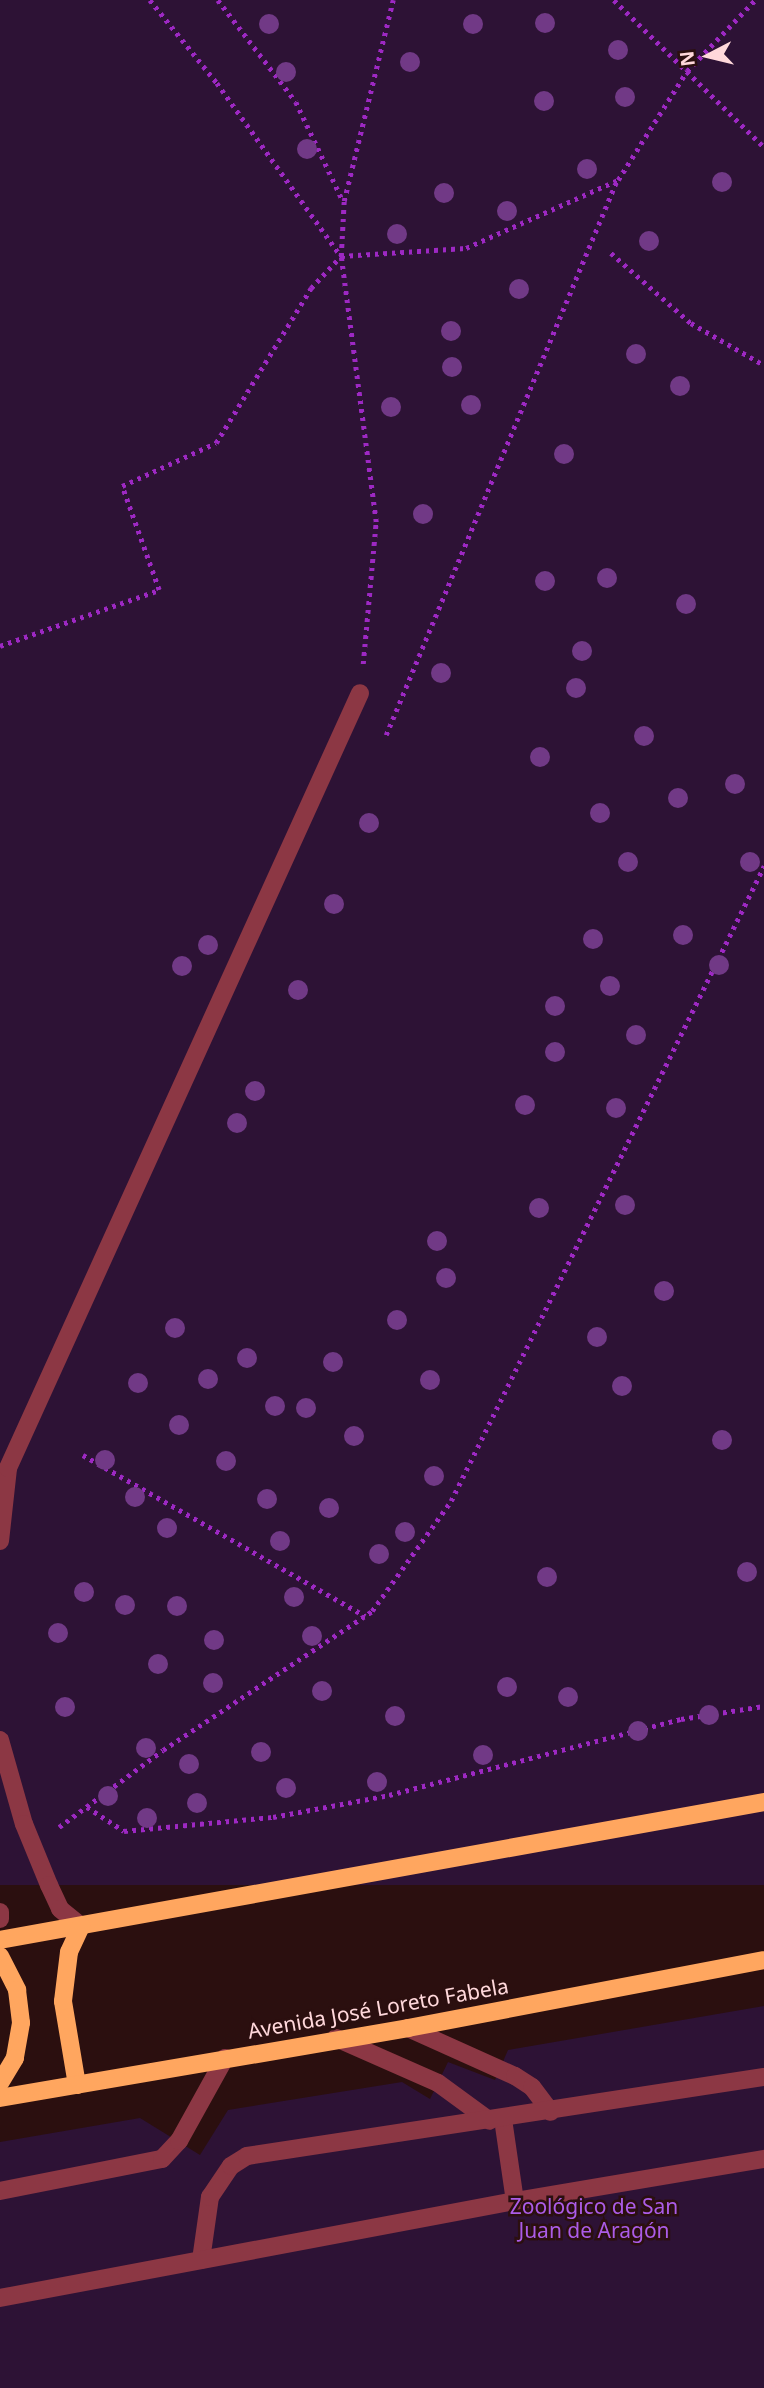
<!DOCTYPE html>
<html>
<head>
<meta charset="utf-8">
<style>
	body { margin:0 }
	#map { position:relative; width:764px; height:2388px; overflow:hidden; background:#2b0f0f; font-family:"Noto Sans",sans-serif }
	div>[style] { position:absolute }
	.green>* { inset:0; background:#2d1235; transform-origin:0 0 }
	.path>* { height:4.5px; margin-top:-2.25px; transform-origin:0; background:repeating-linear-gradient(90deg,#9d28c3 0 3.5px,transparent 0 8.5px) }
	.minor>* { height:18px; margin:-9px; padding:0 9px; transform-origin:9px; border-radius:9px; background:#8c3744 }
	.major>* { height:18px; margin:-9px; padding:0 9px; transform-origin:9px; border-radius:9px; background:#ffa65f }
	.trees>* { width:20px; height:20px; margin:-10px; border-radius:50%; background:#713986 }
	span { translate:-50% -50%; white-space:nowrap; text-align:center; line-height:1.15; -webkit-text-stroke:5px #2b0f0f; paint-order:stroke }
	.street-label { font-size:21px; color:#ffd8db }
	.park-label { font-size:21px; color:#ab5ce7 }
	.north { position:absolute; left:673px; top:21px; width:70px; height:70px; -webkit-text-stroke:5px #2b0f0f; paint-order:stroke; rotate:263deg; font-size:19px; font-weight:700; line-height:28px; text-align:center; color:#ffd8db }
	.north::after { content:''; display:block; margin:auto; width:24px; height:32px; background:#ffd8db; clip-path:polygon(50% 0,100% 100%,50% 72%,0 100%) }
</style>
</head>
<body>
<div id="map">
	<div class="green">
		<i style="left:0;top:0;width:764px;height:1885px"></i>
		<i style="clip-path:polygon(764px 2006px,764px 2388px,0 2388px,0 2142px,140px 2118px,200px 2155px,228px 2110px,402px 2082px,430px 2099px,448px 2062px,495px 2080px,508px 2050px)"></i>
	</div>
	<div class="path">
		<i style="left:150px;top:0;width:107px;rotate:51.1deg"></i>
		<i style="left:217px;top:83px;width:213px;rotate:54.4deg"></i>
		<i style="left:341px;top:256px;width:125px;rotate:-3.7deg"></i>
		<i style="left:466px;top:248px;width:167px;rotate:-24.1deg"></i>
		<i style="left:618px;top:180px;width:129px;rotate:-57.7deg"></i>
		<i style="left:687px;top:71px;width:98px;rotate:-46.2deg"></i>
		<i style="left:218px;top:0;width:128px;rotate:52.6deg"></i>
		<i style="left:296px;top:102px;width:110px;rotate:64.6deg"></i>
		<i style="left:614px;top:0;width:210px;rotate:44.4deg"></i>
		<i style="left:611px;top:253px;width:106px;rotate:41.2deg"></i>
		<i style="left:691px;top:323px;width:84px;rotate:29.9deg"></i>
		<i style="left:0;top:646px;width:169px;rotate:-19.4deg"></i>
		<i style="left:159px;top:590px;width:110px;rotate:-109.6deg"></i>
		<i style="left:122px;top:486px;width:103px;rotate:-24.6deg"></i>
		<i style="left:216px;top:443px;width:182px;rotate:-58.5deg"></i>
		<i style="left:311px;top:288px;width:44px;rotate:-46.8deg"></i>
		<i style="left:363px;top:664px;width:143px;rotate:-84.8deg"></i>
		<i style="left:376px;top:522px;width:268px;rotate:-97.5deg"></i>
		<i style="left:341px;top:256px;width:55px;rotate:-86.9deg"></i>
		<i style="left:344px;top:201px;width:207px;rotate:-76.3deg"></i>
		<i style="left:386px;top:735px;width:601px;rotate:-67.4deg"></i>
		<i style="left:83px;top:1455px;width:325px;rotate:29.7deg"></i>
		<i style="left:87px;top:1807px;width:44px;rotate:33deg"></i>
		<i style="left:124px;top:1831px;width:150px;rotate:-5.4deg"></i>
		<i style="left:273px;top:1817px;width:118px;rotate:-10.7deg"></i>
		<i style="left:389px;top:1795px;width:302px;rotate:-14.6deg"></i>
		<i style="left:681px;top:1719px;width:84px;rotate:-8.9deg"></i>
		<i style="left:59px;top:1827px;width:129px;rotate:-36.5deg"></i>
		<i style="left:163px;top:1750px;width:251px;rotate:-33.6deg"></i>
		<i style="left:372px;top:1611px;width:135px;rotate:-54.3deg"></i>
		<i style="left:451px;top:1501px;width:708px;rotate:-63.76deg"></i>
	</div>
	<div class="minor">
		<i style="left:0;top:1541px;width:73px;rotate:-83.7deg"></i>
		<i style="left:8px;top:1468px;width:851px;rotate:-65.57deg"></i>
		<i style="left:0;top:1740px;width:87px;rotate:74.1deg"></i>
		<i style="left:24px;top:1824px;width:66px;rotate:67.7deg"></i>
		<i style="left:49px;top:1885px;width:26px;rotate:65deg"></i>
		<i style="left:60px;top:1909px;width:27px;rotate:39deg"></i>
		<i style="left:0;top:1912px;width:7px;rotate:90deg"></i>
		<i style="left:408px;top:2028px;width:117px;rotate:24.2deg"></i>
		<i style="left:515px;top:2076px;width:20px;rotate:33deg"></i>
		<i style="left:532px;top:2087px;width:31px;rotate:53deg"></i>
		<i style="left:336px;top:2038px;width:111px;rotate:23.8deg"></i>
		<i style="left:438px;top:2083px;width:64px;rotate:36.2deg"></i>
		<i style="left:503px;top:2119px;width:83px;rotate:81.7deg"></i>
		<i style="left:0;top:2191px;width:165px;rotate:-11.2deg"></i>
		<i style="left:162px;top:2159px;width:25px;rotate:-47deg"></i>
		<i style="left:179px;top:2141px;width:95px;rotate:-61deg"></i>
		<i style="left:201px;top:2260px;width:64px;rotate:-81.9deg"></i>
		<i style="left:210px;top:2197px;width:37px;rotate:-56deg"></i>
		<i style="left:231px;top:2166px;width:19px;rotate:-32deg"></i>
		<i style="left:247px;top:2156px;width:523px;rotate:-8.69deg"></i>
		<i style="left:0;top:2298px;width:524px;rotate:-10.67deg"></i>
		<i style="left:515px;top:2201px;width:253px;rotate:-9.6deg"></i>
	</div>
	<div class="major">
		<i style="left:0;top:1940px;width:776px;rotate:-10.24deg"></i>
		<i style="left:0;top:1956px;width:38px;rotate:63deg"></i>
		<i style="left:17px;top:1990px;width:33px;rotate:83deg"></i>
		<i style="left:21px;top:2023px;width:36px;rotate:100deg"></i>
		<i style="left:15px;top:2058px;width:29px;rotate:121deg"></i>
		<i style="left:77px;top:2085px;width:85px;rotate:-99.5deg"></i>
		<i style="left:63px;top:2001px;width:49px;rotate:-83deg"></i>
		<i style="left:69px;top:1952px;width:29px;rotate:-65deg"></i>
		<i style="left:0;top:2098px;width:414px;rotate:-9.7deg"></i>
		<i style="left:408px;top:2028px;width:362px;rotate:-10.8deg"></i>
	</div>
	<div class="trees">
		<i style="left:545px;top:23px"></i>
		<i style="left:269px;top:24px"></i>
		<i style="left:473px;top:24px"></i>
		<i style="left:618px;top:50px"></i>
		<i style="left:410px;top:62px"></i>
		<i style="left:286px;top:72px"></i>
		<i style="left:625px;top:97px"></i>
		<i style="left:544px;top:101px"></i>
		<i style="left:307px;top:149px"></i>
		<i style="left:587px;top:169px"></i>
		<i style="left:722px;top:182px"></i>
		<i style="left:444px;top:193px"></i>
		<i style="left:507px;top:211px"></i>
		<i style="left:397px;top:234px"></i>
		<i style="left:649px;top:241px"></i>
		<i style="left:519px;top:289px"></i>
		<i style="left:451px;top:331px"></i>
		<i style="left:636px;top:354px"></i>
		<i style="left:452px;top:367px"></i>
		<i style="left:680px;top:386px"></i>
		<i style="left:471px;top:405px"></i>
		<i style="left:391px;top:407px"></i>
		<i style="left:564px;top:454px"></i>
		<i style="left:423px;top:514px"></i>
		<i style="left:607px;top:578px"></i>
		<i style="left:545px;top:581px"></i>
		<i style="left:686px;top:604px"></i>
		<i style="left:582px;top:651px"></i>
		<i style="left:441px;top:673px"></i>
		<i style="left:576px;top:688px"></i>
		<i style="left:644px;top:736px"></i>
		<i style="left:540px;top:757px"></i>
		<i style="left:735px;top:784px"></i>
		<i style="left:678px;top:798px"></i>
		<i style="left:600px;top:813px"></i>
		<i style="left:369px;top:823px"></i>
		<i style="left:628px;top:862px"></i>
		<i style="left:750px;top:862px"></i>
		<i style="left:334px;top:904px"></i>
		<i style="left:683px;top:935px"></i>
		<i style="left:593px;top:939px"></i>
		<i style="left:208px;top:945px"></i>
		<i style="left:719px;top:965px"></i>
		<i style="left:182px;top:966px"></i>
		<i style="left:610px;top:986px"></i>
		<i style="left:298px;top:990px"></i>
		<i style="left:555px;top:1006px"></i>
		<i style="left:636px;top:1035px"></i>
		<i style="left:555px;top:1052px"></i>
		<i style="left:255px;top:1091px"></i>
		<i style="left:525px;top:1105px"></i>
		<i style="left:616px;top:1108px"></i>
		<i style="left:237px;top:1123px"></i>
		<i style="left:625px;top:1205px"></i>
		<i style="left:539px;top:1208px"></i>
		<i style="left:437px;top:1241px"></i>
		<i style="left:446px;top:1278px"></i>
		<i style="left:664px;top:1291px"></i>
		<i style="left:397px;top:1320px"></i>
		<i style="left:175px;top:1328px"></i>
		<i style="left:597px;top:1337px"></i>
		<i style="left:247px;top:1358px"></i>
		<i style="left:333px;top:1362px"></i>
		<i style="left:208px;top:1379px"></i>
		<i style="left:430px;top:1380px"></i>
		<i style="left:138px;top:1383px"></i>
		<i style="left:622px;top:1386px"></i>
		<i style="left:275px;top:1406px"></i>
		<i style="left:306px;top:1408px"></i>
		<i style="left:179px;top:1425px"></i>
		<i style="left:354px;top:1436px"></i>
		<i style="left:722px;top:1440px"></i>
		<i style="left:105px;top:1460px"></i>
		<i style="left:226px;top:1461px"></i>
		<i style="left:434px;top:1476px"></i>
		<i style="left:135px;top:1497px"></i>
		<i style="left:267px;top:1499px"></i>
		<i style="left:329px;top:1508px"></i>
		<i style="left:167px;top:1528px"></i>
		<i style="left:405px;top:1532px"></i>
		<i style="left:280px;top:1541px"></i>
		<i style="left:379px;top:1554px"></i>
		<i style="left:747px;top:1572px"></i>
		<i style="left:547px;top:1577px"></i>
		<i style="left:84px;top:1592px"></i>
		<i style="left:294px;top:1597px"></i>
		<i style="left:125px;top:1605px"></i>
		<i style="left:177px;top:1606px"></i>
		<i style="left:58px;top:1633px"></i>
		<i style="left:312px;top:1636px"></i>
		<i style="left:214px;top:1640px"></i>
		<i style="left:158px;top:1664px"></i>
		<i style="left:213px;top:1683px"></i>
		<i style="left:507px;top:1687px"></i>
		<i style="left:322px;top:1691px"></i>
		<i style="left:568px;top:1697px"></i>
		<i style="left:65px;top:1707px"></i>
		<i style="left:709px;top:1715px"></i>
		<i style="left:395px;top:1716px"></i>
		<i style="left:638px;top:1731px"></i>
		<i style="left:146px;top:1748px"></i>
		<i style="left:261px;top:1752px"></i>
		<i style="left:483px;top:1755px"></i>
		<i style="left:189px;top:1764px"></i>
		<i style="left:377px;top:1782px"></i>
		<i style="left:286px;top:1788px"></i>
		<i style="left:108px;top:1796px"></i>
		<i style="left:197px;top:1803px"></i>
		<i style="left:147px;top:1818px"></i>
	</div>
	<div class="street-label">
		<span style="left:378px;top:2008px;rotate:-10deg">Avenida José Loreto Fabela</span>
	</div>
	<div class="park-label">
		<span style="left:594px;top:2218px">Zoológico de San<br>Juan de Aragón</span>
	</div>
	<div class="north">N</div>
</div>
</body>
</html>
